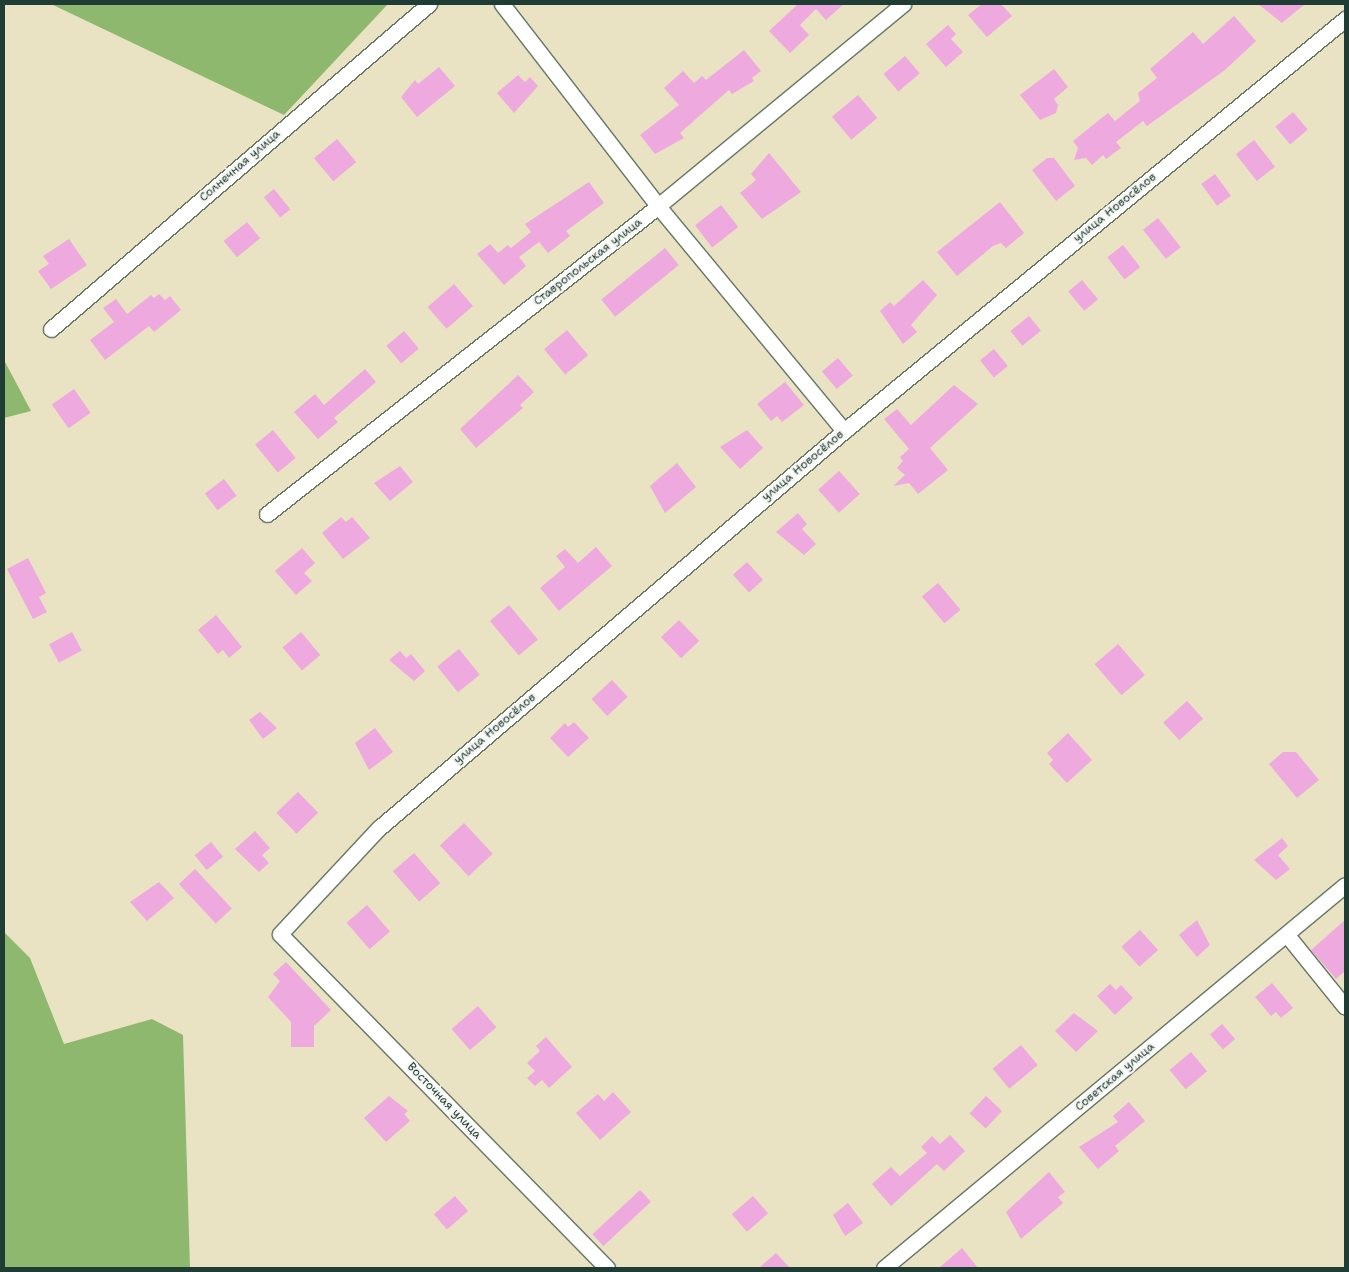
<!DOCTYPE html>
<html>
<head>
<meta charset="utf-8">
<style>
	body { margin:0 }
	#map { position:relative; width:1349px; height:1272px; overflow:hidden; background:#eae3c3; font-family:"Shantell Sans",sans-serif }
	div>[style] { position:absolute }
	.forest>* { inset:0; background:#8eb86e }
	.building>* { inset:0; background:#eea9de; transform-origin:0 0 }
	.roads { filter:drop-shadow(1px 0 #676) drop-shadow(-1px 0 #676) drop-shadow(0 1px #676) drop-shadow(0 -1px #676) }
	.street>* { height:15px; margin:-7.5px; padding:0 7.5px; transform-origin:7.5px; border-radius:7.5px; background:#fff }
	span { translate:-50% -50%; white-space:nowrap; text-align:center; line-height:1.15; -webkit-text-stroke:4.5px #f6f6f2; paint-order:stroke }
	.street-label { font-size:12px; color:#1f3d34 }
	.frame { position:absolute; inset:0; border:5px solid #1f3d34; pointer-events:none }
</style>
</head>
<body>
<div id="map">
	<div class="forest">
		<i style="clip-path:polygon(51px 4px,388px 4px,284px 115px)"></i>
		<i style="clip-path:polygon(4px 360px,31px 411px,4px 418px)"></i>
		<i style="clip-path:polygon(4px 932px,30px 958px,64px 1044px,152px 1019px,183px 1035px,190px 1268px,4px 1268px)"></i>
	</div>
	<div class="building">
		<i style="clip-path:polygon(798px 4px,844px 4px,826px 20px,816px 9px,800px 25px,809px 35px,790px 53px,769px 31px)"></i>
		<i style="clip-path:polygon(982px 4px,1001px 4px,1012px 16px,987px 37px,968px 15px)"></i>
		<i style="clip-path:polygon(1258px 4px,1305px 4px,1282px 23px)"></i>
		<i style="clip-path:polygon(1234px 16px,1256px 41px,1225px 70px,1147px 126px,1143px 121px,1116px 142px,1121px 148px,1106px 159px,1103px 155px,1092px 165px,1086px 158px,1074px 160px,1078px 148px,1073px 141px,1108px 113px,1115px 121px,1140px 101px,1138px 93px,1157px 78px,1150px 69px,1193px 32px,1203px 44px)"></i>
		<i style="clip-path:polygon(948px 25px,956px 34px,951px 39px,963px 52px,946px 67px,926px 44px)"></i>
		<i style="clip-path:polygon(744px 50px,761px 71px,752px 78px,754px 81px,732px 94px,729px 90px,680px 133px,684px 138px,655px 154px,640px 135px,679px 105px,664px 88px,683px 71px,694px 83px,702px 76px,706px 80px)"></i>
		<i style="left:905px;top:56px;width:23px;height:28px;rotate:50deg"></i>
		<i style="clip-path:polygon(439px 67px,455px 86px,417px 117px,401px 97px,415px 80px,418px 84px)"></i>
		<i style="clip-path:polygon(1054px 69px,1068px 87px,1054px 99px,1058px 105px,1056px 113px,1040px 120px,1020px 95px)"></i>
		<i style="clip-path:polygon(518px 75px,525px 82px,530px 77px,538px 86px,514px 113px,497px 93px)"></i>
		<i style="left:858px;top:95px;width:30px;height:34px;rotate:50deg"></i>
		<i style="left:1293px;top:112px;width:23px;height:23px;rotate:50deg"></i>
		<i style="left:337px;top:139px;width:30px;height:30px;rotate:50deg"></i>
		<i style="left:1254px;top:140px;width:34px;height:23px;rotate:52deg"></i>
		<i style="clip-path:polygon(769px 153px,801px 192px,762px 219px,740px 193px,756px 180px,751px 174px)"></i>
		<i style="clip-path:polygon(1047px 158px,1054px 158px,1075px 186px,1056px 201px,1032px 170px)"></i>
		<i style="left:1215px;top:174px;width:27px;height:17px;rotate:54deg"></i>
		<i style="clip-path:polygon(589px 182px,604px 203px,566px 231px,570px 236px,548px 253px,539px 242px,519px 257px,526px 266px,504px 285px,477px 254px,490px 244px,498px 253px,508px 245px,511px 248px,531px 232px,525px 224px)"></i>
		<i style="left:274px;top:189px;width:26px;height:13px;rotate:51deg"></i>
		<i style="clip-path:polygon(1000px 202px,1024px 233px,1006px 248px,1001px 243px,993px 246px,957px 276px,937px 252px)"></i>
		<i style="left:721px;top:205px;width:28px;height:33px;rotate:52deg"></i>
		<i style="left:1158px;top:218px;width:37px;height:19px;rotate:52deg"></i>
		<i style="left:247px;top:222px;width:21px;height:30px;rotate:51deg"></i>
		<i style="clip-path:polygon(69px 239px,87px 265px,51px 289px,38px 271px,49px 264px,43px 256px)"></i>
		<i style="left:1123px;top:245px;width:28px;height:20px;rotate:52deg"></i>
		<i style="left:665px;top:248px;width:22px;height:82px;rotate:51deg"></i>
		<i style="clip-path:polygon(923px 280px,937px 295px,911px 325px,917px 332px,903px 344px,880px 311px,890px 302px,894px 306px)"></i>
		<i style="left:1082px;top:280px;width:25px;height:18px;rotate:50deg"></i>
		<i style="left:454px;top:284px;width:29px;height:35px;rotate:49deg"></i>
		<i style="clip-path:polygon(159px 294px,165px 300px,170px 296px,181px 310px,154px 332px,149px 326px,105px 360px,90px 340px,114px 322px,103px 308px,116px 299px,127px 314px,151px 295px,154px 298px)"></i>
		<i style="left:1029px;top:316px;width:19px;height:24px;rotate:51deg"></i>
		<i style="left:567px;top:330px;width:33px;height:30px;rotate:50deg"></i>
		<i style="left:404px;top:331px;width:23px;height:23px;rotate:50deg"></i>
		<i style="left:994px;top:349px;width:22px;height:18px;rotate:51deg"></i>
		<i style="left:838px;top:358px;width:23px;height:21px;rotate:50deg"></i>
		<i style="clip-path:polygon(365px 369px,376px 382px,334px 418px,338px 422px,318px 439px,294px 412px,315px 394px,324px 405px)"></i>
		<i style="clip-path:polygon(518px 375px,534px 392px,520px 405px,523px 408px,476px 448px,460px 429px)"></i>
		<i style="clip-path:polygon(785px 382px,804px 405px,782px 422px,777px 416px,771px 421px,757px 404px)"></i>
		<i style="clip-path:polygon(954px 385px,978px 404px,930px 448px,948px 470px,918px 494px,909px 483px,893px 486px,905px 475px,897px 468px,903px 461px,900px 457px,909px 449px,884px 419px,897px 409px,911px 425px)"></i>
		<i style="left:74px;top:389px;width:29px;height:27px;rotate:55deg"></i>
		<i style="left:273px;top:430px;width:36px;height:23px;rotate:51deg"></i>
		<i style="clip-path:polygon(747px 430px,763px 448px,740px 469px,720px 447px)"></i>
		<i style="clip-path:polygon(677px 463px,696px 487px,665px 513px,650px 486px)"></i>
		<i style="clip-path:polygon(400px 466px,413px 482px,390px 501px,374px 483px)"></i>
		<i style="left:839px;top:471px;width:31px;height:28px;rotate:48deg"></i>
		<i style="left:224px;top:479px;width:21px;height:24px;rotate:53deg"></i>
		<i style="clip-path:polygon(798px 513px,807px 524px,802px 529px,816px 544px,804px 555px,776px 532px)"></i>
		<i style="clip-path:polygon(341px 517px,346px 522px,352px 517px,370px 538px,343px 559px,322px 533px)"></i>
		<i style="clip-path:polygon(596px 547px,612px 566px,559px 611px,540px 588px,565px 567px,556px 556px,565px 549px,578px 563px)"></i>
		<i style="clip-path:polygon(302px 548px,315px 563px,304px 573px,312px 581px,296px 595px,275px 571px)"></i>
		<i style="clip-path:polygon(28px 558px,46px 593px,39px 597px,47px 612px,33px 619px,7px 569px)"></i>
		<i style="left:747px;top:562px;width:24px;height:19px;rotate:48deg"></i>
		<i style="left:938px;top:583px;width:35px;height:21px;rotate:50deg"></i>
		<i style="left:509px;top:605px;width:45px;height:25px;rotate:50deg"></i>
		<i style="clip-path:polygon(216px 615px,242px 647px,229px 658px,223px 650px,218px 654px,198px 630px)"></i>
		<i style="left:679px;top:620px;width:29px;height:25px;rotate:46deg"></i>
		<i style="left:72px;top:632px;width:21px;height:26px;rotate:62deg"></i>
		<i style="left:301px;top:632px;width:30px;height:24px;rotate:50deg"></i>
		<i style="left:1118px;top:644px;width:41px;height:31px;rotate:49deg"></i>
		<i style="left:459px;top:649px;width:33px;height:28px;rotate:51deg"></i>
		<i style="clip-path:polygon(400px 651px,406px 658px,411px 654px,425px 671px,414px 681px,389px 660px)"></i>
		<i style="left:612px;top:680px;width:23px;height:28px;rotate:47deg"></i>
		<i style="left:1187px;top:701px;width:24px;height:32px;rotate:48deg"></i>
		<i style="clip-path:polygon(260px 712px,277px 728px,263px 739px,249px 720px)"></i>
		<i style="clip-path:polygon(574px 722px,589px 738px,568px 757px,550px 738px,565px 723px,568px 727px)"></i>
		<i style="clip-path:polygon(375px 728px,393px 752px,369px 770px,355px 743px)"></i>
		<i style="clip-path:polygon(1068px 733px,1092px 760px,1067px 783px,1049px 764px,1053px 760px,1047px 753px)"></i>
		<i style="clip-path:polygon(1283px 752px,1296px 752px,1319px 780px,1297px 798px,1269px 764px)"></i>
		<i style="left:298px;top:792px;width:29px;height:30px;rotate:46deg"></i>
		<i style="left:464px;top:823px;width:42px;height:33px;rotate:47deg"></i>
		<i style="clip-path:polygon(255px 831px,270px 848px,262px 855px,269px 863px,259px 872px,235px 849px)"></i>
		<i style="clip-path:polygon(1282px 838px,1288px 846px,1278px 855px,1290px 869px,1276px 880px,1254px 860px)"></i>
		<i style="left:211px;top:842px;width:19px;height:21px;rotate:51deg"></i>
		<i style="left:414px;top:853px;width:40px;height:28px;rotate:49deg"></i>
		<i style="left:195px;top:869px;width:54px;height:22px;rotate:47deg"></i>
		<i style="clip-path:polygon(159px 882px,174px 898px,147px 921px,130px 902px)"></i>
		<i style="left:367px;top:905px;width:35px;height:27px;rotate:49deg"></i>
		<i style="clip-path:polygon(1197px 920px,1210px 945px,1197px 957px,1179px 935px)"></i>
		<i style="clip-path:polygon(1345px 920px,1345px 971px,1336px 979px,1311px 950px)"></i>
		<i style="left:1140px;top:930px;width:27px;height:25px;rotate:48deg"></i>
		<i style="clip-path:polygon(286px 962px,331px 1010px,314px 1026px,314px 1047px,291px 1047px,291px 1022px,268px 997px,280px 981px,273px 974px)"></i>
		<i style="clip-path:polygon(1272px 983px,1293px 1008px,1281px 1018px,1276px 1012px,1271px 1016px,1255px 997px)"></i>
		<i style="clip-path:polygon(1110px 984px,1116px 990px,1121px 985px,1133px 998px,1115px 1015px,1097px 996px)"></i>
		<i style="left:478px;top:1006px;width:28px;height:35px;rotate:49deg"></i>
		<i style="clip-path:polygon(1074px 1013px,1098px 1031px,1076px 1052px,1055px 1031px)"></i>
		<i style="left:1222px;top:1024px;width:20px;height:16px;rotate:49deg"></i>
		<i style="clip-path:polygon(546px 1037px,572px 1067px,549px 1088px,542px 1080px,535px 1086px,527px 1078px,535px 1071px,527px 1063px,540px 1051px,536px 1046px)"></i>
		<i style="left:1021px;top:1045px;width:26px;height:37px;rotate:50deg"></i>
		<i style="left:1191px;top:1052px;width:25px;height:28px;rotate:50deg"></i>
		<i style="clip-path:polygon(613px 1092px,631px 1112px,600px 1140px,576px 1113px,598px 1094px,604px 1101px)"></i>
		<i style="clip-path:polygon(389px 1096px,408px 1111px,404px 1114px,410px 1121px,386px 1142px,364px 1118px)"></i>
		<i style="left:986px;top:1096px;width:22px;height:24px;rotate:43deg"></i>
		<i style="clip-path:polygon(1129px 1102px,1145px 1121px,1115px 1146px,1119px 1151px,1098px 1169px,1079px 1147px,1118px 1122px,1113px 1116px)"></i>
		<i style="clip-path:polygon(950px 1135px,965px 1151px,944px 1171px,937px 1164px,891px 1206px,872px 1184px,891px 1167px,900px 1176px,927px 1153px,921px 1147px,932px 1136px,940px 1144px)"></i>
		<i style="clip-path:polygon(1049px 1172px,1065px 1192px,1058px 1197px,1063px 1203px,1021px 1239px,1006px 1212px)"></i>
		<i style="left:640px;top:1190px;width:16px;height:65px;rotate:47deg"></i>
		<i style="left:455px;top:1196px;width:20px;height:28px;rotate:49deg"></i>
		<i style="left:753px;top:1196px;width:23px;height:28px;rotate:49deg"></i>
		<i style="clip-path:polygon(848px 1203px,863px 1223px,845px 1236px,833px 1215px)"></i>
		<i style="clip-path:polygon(962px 1248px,978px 1268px,939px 1268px)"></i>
		<i style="clip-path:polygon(776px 1253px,790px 1268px,759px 1268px)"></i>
	</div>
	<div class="roads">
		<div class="street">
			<i style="left:502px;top:4px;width:255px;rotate:52.3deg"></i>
			<i style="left:658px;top:206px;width:292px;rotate:50.4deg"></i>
			<i style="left:51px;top:329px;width:499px;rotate:-40.7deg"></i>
			<i style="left:267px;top:514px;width:498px;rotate:-38.2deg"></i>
			<i style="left:658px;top:206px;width:318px;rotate:-39.5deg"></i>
			<i style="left:1287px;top:935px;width:92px;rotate:51.1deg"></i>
			<i style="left:607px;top:1268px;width:467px;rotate:-134.4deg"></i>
			<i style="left:280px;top:934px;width:145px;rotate:-47deg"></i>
			<i style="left:379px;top:828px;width:611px;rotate:-40.49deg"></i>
			<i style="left:844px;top:431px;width:649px;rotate:-39.43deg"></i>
			<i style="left:884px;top:1268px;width:599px;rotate:-39.72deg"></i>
		</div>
	</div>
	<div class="street-label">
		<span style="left:240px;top:166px;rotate:-41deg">Солнечная улица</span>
		<span style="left:1115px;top:208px;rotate:-39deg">улица Новосёлов</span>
		<span style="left:588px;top:262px;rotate:-38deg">Ставропольская улица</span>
		<span style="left:803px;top:466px;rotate:-40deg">улица Новосёлов</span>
		<span style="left:495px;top:729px;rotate:-40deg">улица Новосёлов</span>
		<span style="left:1115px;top:1077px;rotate:-40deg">Советская улица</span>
		<span style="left:444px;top:1101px;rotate:46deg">Восточная улица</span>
	</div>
	<div class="frame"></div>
</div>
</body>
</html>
